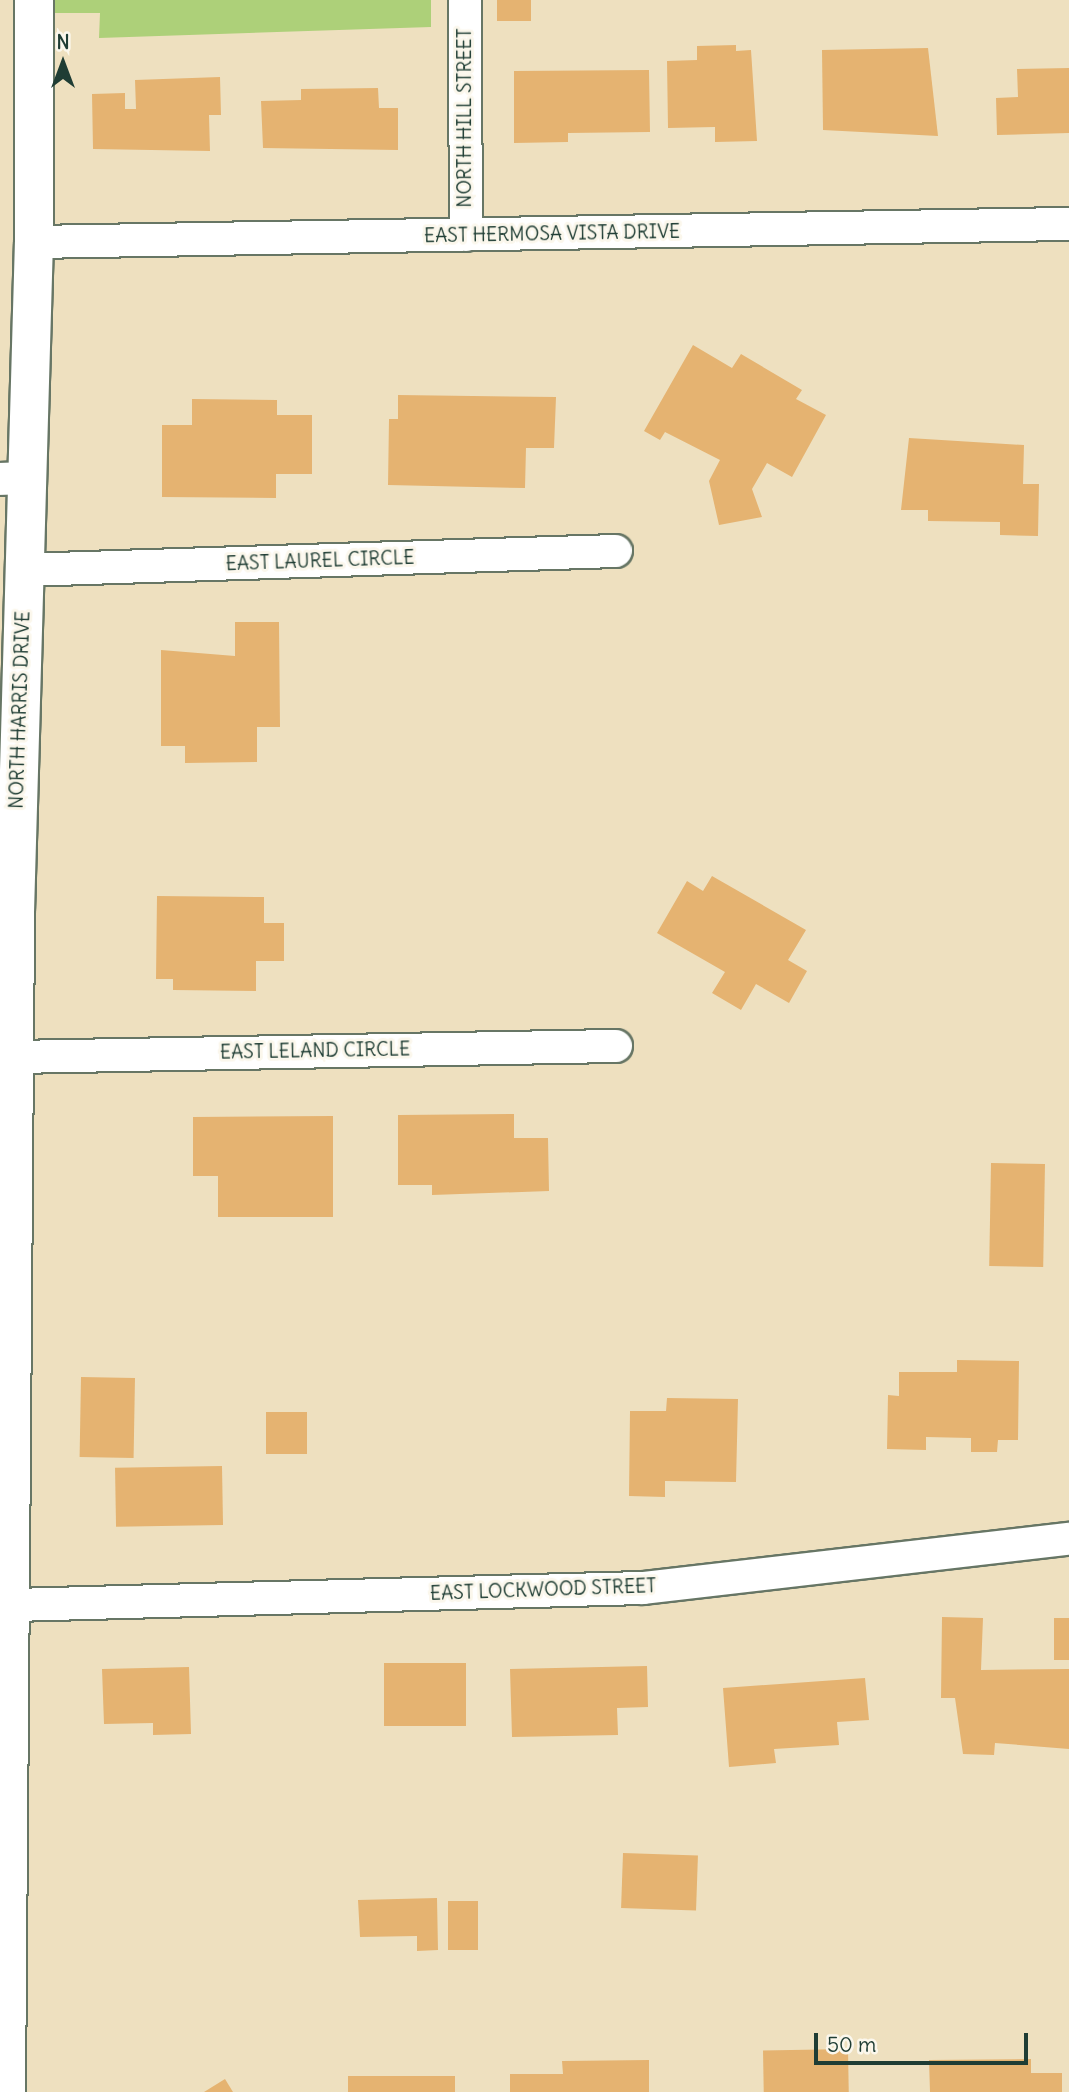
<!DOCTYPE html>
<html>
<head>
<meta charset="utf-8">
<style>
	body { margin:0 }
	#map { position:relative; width:1069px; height:2092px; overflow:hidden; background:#eee0bf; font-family:Delius,sans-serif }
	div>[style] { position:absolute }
	.green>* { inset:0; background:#add079 }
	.building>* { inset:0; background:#e5b371; transform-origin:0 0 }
	.roads { filter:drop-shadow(2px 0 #677665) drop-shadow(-2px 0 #677665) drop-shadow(0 2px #677665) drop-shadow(0 -2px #677665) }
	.minor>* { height:32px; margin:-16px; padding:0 16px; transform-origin:16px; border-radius:16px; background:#fff }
	.tertiary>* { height:38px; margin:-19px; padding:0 19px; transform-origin:19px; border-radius:19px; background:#fff }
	span { translate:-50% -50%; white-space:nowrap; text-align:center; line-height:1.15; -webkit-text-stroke:6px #fbf7ec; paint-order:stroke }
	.street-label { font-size:19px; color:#1f3d34 }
	.north { position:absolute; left:28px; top:28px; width:70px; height:70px; -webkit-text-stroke:5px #fbf7ec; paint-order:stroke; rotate:0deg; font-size:19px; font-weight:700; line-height:28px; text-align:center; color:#1f3d34 }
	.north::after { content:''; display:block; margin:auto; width:24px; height:32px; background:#1f3d34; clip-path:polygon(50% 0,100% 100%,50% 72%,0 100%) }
	.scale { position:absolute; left:814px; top:2033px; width:214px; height:32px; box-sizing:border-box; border:4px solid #1f3d34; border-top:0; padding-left:9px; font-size:21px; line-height:24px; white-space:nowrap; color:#1f3d34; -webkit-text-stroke:5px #fbf7ec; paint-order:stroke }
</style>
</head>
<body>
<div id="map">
	<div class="green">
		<i style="clip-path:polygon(53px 0,431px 0,431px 27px,99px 38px,100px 13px,53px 13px)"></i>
	</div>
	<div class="building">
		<i style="left:497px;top:0;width:34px;height:21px"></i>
		<i style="clip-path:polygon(736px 45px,736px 51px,751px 50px,757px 141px,715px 142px,715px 127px,668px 128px,667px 61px,697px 60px,697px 46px)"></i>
		<i style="clip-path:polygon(928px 48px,938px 136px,823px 130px,822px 50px)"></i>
		<i style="clip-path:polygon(1069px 68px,1069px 133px,997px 135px,996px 98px,1018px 97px,1017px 69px)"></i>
		<i style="clip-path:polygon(649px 70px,650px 132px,568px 133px,568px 142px,514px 143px,514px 71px)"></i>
		<i style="clip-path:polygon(220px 77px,221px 115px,209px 115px,210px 151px,93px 149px,92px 94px,125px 93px,125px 109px,136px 109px,135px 80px)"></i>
		<i style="clip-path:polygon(378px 88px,379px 108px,398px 108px,398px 150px,263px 148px,261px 101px,301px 100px,301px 89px)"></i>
		<i style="clip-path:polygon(693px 345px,732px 368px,741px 354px,802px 390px,796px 399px,826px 415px,792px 477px,767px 463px,752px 489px,762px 517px,719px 525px,709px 481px,720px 460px,665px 432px,660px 440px,644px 431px)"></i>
		<i style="clip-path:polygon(398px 395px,556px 397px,554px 448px,526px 448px,525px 488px,388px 485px,389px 419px,398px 419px)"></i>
		<i style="clip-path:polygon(192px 399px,277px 400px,277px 415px,312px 415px,312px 474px,276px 474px,276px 498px,162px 497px,162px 425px,192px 425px)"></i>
		<i style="clip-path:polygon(909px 438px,1024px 445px,1023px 484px,1039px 484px,1038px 536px,1000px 535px,1000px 522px,928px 521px,928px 510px,901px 510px)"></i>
		<i style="clip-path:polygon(235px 622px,279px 622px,280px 727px,257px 727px,257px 762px,185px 763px,185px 746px,161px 746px,161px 650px,235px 656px)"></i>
		<i style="clip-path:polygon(712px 876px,806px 930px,788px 960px,807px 971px,789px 1003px,756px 984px,741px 1010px,712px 993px,725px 972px,657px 933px,687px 881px,703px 891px)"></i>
		<i style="clip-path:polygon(157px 896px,264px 897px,264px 923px,284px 923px,284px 961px,256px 961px,256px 991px,173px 990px,173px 979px,156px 979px)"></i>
		<i style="clip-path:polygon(514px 1114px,514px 1138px,548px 1138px,549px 1191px,432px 1195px,432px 1185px,398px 1185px,398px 1115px)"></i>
		<i style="clip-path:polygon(333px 1116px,333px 1217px,218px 1217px,218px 1176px,193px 1176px,193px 1117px)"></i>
		<i style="left:991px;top:1163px;width:54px;height:103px;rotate:1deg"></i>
		<i style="clip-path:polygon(957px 1360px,1019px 1361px,1018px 1440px,998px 1440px,997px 1452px,971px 1452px,971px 1438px,926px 1437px,926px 1450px,887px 1449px,888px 1395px,899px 1396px,899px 1372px,957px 1372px)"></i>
		<i style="left:81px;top:1377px;width:54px;height:80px;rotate:1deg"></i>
		<i style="clip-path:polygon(667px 1398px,738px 1399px,736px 1482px,665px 1481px,665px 1497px,629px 1496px,630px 1411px,666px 1411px)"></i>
		<i style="left:307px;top:1412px;width:42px;height:41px;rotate:90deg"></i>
		<i style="left:222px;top:1466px;width:59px;height:107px;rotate:89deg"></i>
		<i style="clip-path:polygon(942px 1617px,983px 1618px,981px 1670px,1069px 1669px,1069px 1749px,995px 1743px,994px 1755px,963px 1754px,955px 1698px,941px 1698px)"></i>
		<i style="left:1054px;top:1618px;width:15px;height:42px"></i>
		<i style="left:384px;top:1663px;width:82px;height:63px"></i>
		<i style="clip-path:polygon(647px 1666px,648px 1707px,617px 1708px,618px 1735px,512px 1737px,510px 1669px)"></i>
		<i style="clip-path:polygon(189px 1667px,191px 1734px,153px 1735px,153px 1723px,104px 1724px,102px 1669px)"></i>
		<i style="clip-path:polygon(865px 1678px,869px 1720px,837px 1722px,839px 1745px,774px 1749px,776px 1763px,729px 1767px,723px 1688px)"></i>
		<i style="left:623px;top:1853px;width:75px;height:55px;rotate:2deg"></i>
		<i style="clip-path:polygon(437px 1898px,438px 1950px,417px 1951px,417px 1936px,360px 1937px,358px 1900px)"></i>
		<i style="left:448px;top:1901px;width:30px;height:49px"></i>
		<i style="left:848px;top:2049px;width:43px;height:85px;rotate:89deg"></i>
		<i style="clip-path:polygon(1031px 2059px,1031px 2073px,1062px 2073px,1062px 2092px,930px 2092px,929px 2060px)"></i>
		<i style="clip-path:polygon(649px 2060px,649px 2092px,510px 2092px,510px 2074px,563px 2074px,562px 2061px)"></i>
		<i style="left:455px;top:2076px;width:16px;height:107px;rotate:90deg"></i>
		<i style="clip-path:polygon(225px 2079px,233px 2092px,204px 2092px)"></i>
	</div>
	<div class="roads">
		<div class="minor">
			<i style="left:465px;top:0;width:235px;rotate:89.8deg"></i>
			<i style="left:34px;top:242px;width:1035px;rotate:-1deg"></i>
			<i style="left:0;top:479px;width:26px;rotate:-2deg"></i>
			<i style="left:24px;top:570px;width:592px;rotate:-1.84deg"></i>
			<i style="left:14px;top:1057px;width:602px;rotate:-1.05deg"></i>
			<i style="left:14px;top:1605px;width:629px;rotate:-1.55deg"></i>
			<i style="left:643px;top:1588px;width:429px;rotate:-6.6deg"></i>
		</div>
		<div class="tertiary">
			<i style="left:6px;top:2092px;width:1180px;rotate:-89.56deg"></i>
			<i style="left:15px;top:912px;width:670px;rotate:-88.38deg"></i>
			<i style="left:34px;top:242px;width:242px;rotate:-90deg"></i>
		</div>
	</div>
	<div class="street-label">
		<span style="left:465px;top:118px;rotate:-90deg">NORTH HILL STREET</span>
		<span style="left:552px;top:234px;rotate:-1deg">EAST HERMOSA VISTA DRIVE</span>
		<span style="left:320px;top:561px;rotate:-2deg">EAST LAUREL CIRCLE</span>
		<span style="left:20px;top:710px;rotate:-88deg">NORTH HARRIS DRIVE</span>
		<span style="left:315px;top:1051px;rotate:-1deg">EAST LELAND CIRCLE</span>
		<span style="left:543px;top:1590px;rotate:-2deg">EAST LOCKWOOD STREET</span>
	</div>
	<div class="north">N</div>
	<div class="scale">50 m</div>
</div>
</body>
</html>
